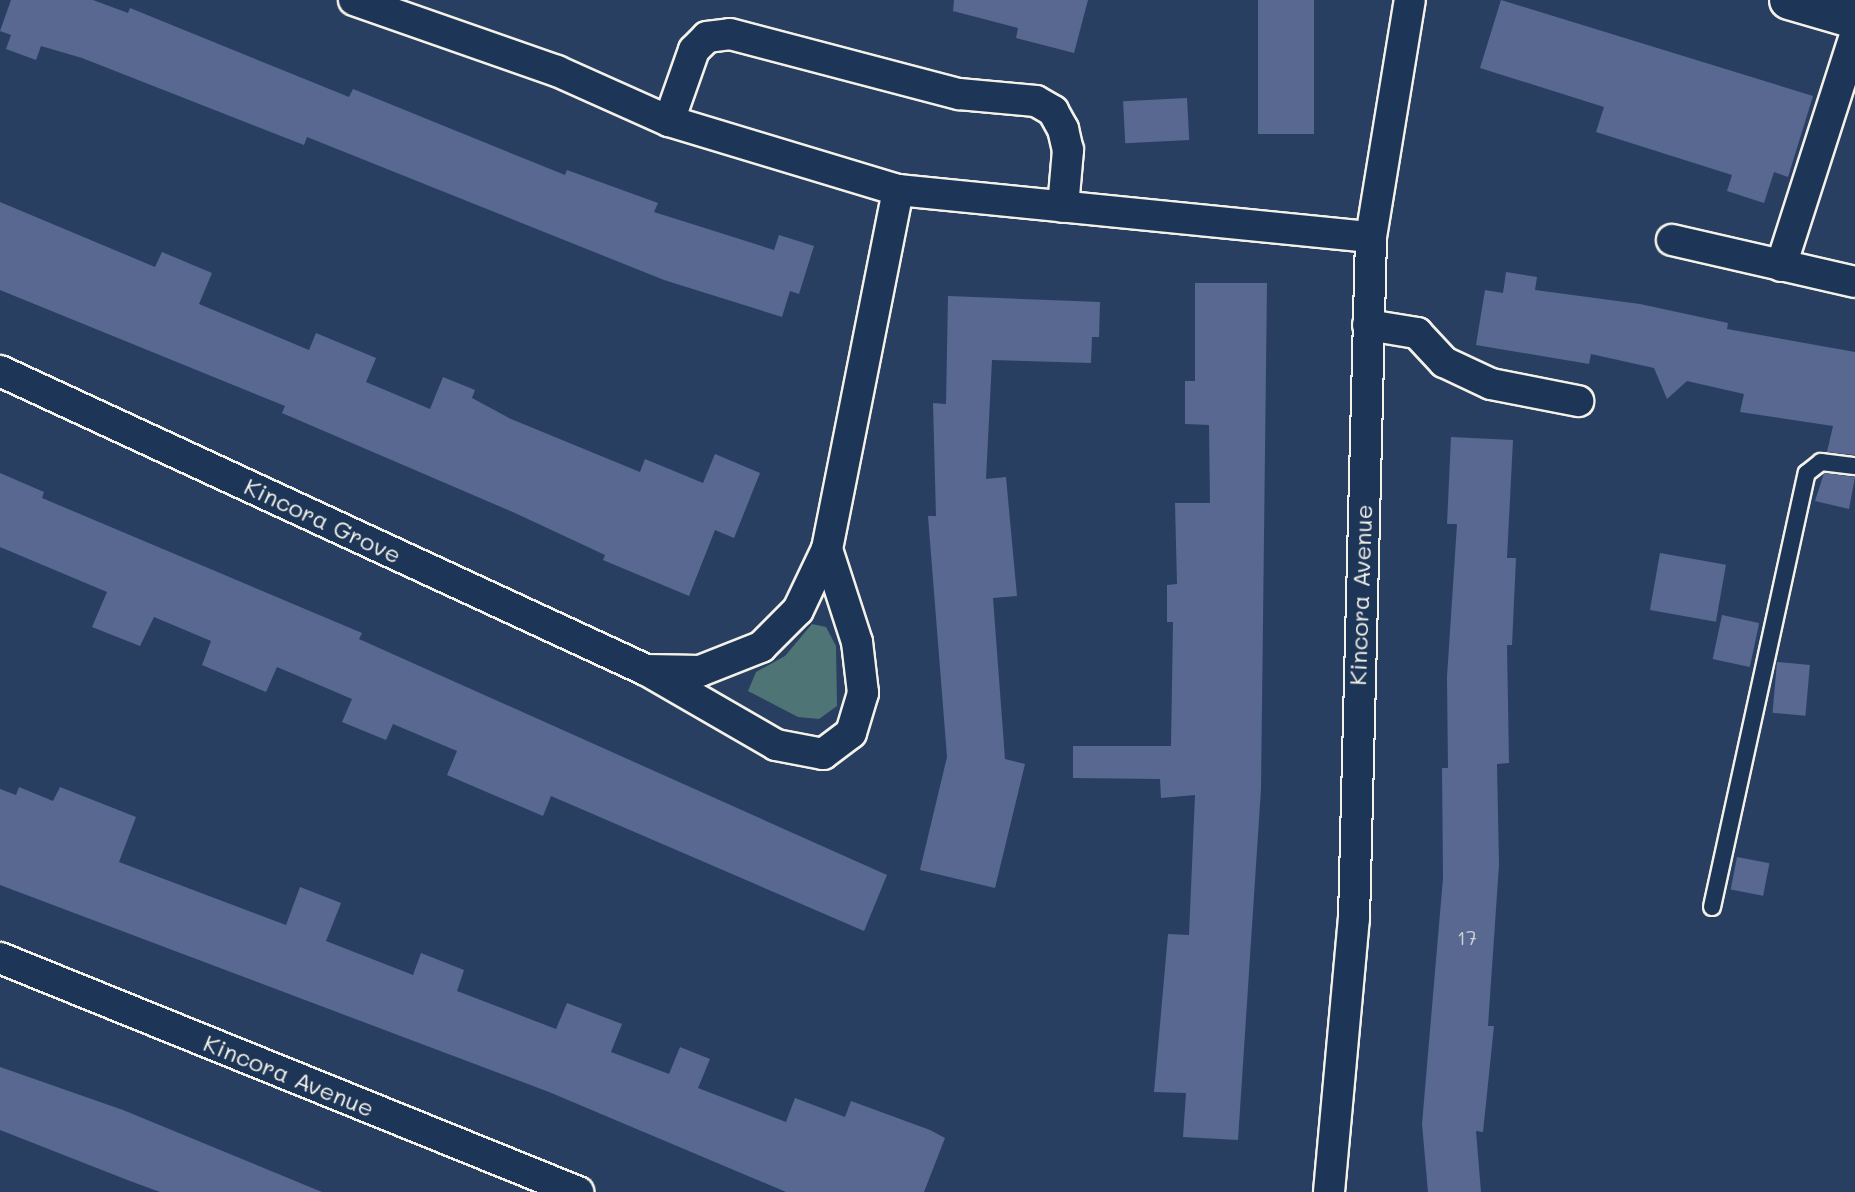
<!DOCTYPE html>
<html>
<head>
<meta charset="utf-8">
<style>
	body { margin:0 }
	#map { position:relative; width:1855px; height:1192px; overflow:hidden; background:#293f62; font-family:Mali,sans-serif }
	div>[style] { position:absolute }
	.green>* { inset:0; background:#4f7475 }
	.building>* { inset:0; background:#586890; transform-origin:0 0 }
	.roads { filter:drop-shadow(2px 0 #f4f1e8) drop-shadow(-2px 0 #f4f1e8) drop-shadow(0 2px #f4f1e8) drop-shadow(0 -2px #f4f1e8) }
	.service>* { height:16px; margin:-8px; padding:0 8px; transform-origin:8px; border-radius:8px; background:#1d3557 }
	.minor>* { height:30px; margin:-15px; padding:0 15px; transform-origin:15px; border-radius:15px; background:#1d3557 }
	.tertiary>* { height:38px; margin:-19px; padding:0 19px; transform-origin:19px; border-radius:19px; background:#1d3557 }
	span { translate:-50% -50%; white-space:nowrap; text-align:center; line-height:1.15; -webkit-text-stroke:6px #1d3557; paint-order:stroke }
	.number-label { font-size:20px; color:#cdcfd2 }
	.number-label span { -webkit-text-stroke-width:0 }
	.street-label { font-size:24px; color:#f4f1e8 }
</style>
</head>
<body>
<div id="map">
	<div class="green">
		<i style="clip-path:polygon(812px 624px,826px 627px,836px 646px,837px 706px,819px 719px,798px 717px,748px 691px,756px 672px,785px 656px)"></i>
	</div>
	<div class="building">
		<i style="clip-path:polygon(11px 0,93px 0,128px 13px,130px 8px,349px 97px,353px 89px,565px 175px,567px 170px,658px 203px,654px 212px,774px 250px,779px 235px,814px 246px,799px 294px,790px 291px,782px 317px,664px 280px,307px 137px,304px 145px,82px 58px,41px 46px,36px 60px,6px 49px,11px 35px,0 31px)"></i>
		<i style="clip-path:polygon(954px 0,1088px 0,1074px 53px,1016px 38px,1018px 28px,953px 11px)"></i>
		<i style="left:1258px;top:0;width:56px;height:134px"></i>
		<i style="clip-path:polygon(1501px 0,1813px 96px,1788px 177px,1774px 172px,1764px 203px,1727px 191px,1732px 175px,1596px 132px,1604px 107px,1480px 68px)"></i>
		<i style="left:1187px;top:98px;width:42px;height:64px;rotate:87deg"></i>
		<i style="clip-path:polygon(0 202px,155px 267px,162px 252px,212px 273px,199px 304px,309px 350px,316px 333px,376px 358px,366px 382px,430px 409px,443px 377px,475px 390px,472px 398px,511px 419px,640px 472px,645px 459px,703px 483px,715px 454px,760px 473px,734px 538px,715px 530px,689px 596px,603px 560px,605px 555px,515px 513px,282px 413px,285px 406px,0 290px)"></i>
		<i style="clip-path:polygon(1506px 272px,1537px 277px,1535px 290px,1640px 304px,1728px 323px,1727px 329px,1855px 352px,1855px 455px,1827px 452px,1833px 426px,1740px 412px,1744px 394px,1687px 381px,1667px 399px,1654px 368px,1591px 354px,1589px 364px,1476px 345px,1485px 290px,1503px 293px)"></i>
		<i style="clip-path:polygon(1195px 283px,1267px 283px,1261px 789px,1238px 1140px,1183px 1137px,1186px 1093px,1154px 1092px,1168px 934px,1189px 935px,1195px 795px,1161px 798px,1160px 779px,1073px 778px,1073px 746px,1171px 746px,1173px 622px,1167px 622px,1167px 585px,1177px 584px,1175px 503px,1210px 503px,1209px 425px,1185px 424px,1185px 381px,1195px 381px)"></i>
		<i style="clip-path:polygon(948px 296px,1100px 302px,1099px 337px,1092px 337px,1091px 363px,992px 360px,986px 479px,1006px 477px,1017px 596px,993px 598px,1005px 759px,1025px 764px,995px 888px,920px 870px,947px 757px,928px 516px,936px 516px,933px 403px,946px 404px)"></i>
		<i style="clip-path:polygon(1451px 437px,1513px 440px,1507px 558px,1516px 558px,1512px 645px,1507px 645px,1509px 763px,1497px 764px,1499px 865px,1488px 1026px,1494px 1026px,1483px 1132px,1476px 1131px,1481px 1192px,1428px 1192px,1422px 1124px,1443px 878px,1442px 768px,1448px 768px,1447px 677px,1457px 524px,1447px 524px)"></i>
		<i style="clip-path:polygon(0 473px,44px 492px,42px 498px,362px 633px,359px 639px,887px 875px,864px 931px,551px 796px,543px 816px,447px 775px,457px 751px,393px 724px,386px 740px,342px 722px,352px 699px,277px 667px,266px 692px,202px 665px,211px 641px,154px 617px,140px 646px,92px 627px,107px 592px,0 547px)"></i>
		<i style="clip-path:polygon(1824px 473px,1855px 477px,1849px 509px,1815px 501px)"></i>
		<i style="left:1660px;top:553px;width:67px;height:58px;rotate:10deg"></i>
		<i style="left:1722px;top:615px;width:38px;height:45px;rotate:12deg"></i>
		<i style="left:1777px;top:662px;width:33px;height:51px;rotate:5deg"></i>
		<i style="clip-path:polygon(19px 787px,53px 801px,60px 787px,136px 817px,119px 862px,286px 925px,300px 887px,341px 903px,326px 941px,413px 975px,421px 953px,464px 970px,457px 991px,556px 1029px,567px 1003px,622px 1024px,611px 1052px,669px 1074px,680px 1047px,710px 1059px,698px 1088px,786px 1122px,795px 1098px,845px 1117px,851px 1101px,930px 1130px,945px 1138px,924px 1192px,786px 1192px,549px 1092px,0 885px,0 789px,16px 795px)"></i>
		<i style="left:1737px;top:857px;width:33px;height:33px;rotate:11deg"></i>
		<i style="clip-path:polygon(0 1067px,123px 1110px,322px 1192px,160px 1192px,130px 1181px,0 1130px)"></i>
	</div>
	<div class="roads">
		<div class="service">
			<i style="left:1712px;top:907px;width:444px;rotate:-77.7deg"></i>
			<i style="left:1807px;top:473px;width:18px;rotate:-38deg"></i>
			<i style="left:1821px;top:462px;width:34px;rotate:7deg"></i>
		</div>
		<div class="minor">
			<i style="left:354px;top:0;width:215px;rotate:19.3deg"></i>
			<i style="left:557px;top:71px;width:123px;rotate:24.1deg"></i>
			<i style="left:669px;top:121px;width:239px;rotate:16.8deg"></i>
			<i style="left:898px;top:190px;width:475px;rotate:5.7deg"></i>
			<i style="left:669px;top:121px;width:75px;rotate:-70.6deg"></i>
			<i style="left:694px;top:50px;width:18px;rotate:-45deg"></i>
			<i style="left:707px;top:37px;width:23px;rotate:-7deg"></i>
			<i style="left:730px;top:34px;width:237px;rotate:14.7deg"></i>
			<i style="left:959px;top:94px;width:77px;rotate:5.2deg"></i>
			<i style="left:1036px;top:101px;width:20px;rotate:30deg"></i>
			<i style="left:1053px;top:111px;width:21px;rotate:61deg"></i>
			<i style="left:1063px;top:129px;width:22px;rotate:77deg"></i>
			<i style="left:1068px;top:150px;width:57px;rotate:95deg"></i>
			<i style="left:1672px;top:240px;width:188px;rotate:12.9deg"></i>
			<i style="left:1781px;top:266px;width:242px;rotate:-72.2deg"></i>
			<i style="left:1368px;top:325px;width:50px;rotate:9.3deg"></i>
			<i style="left:1417px;top:333px;width:40px;rotate:47deg"></i>
			<i style="left:1444px;top:362px;width:52px;rotate:25.1deg"></i>
			<i style="left:1491px;top:384px;width:89px;rotate:11.1deg"></i>
			<i style="left:0;top:371px;width:712px;rotate:24.84deg"></i>
			<i style="left:646px;top:670px;width:54px;rotate:1.1deg"></i>
			<i style="left:700px;top:671px;width:66px;rotate:-21.5deg"></i>
			<i style="left:761px;top:647px;width:52px;rotate:-45deg"></i>
			<i style="left:798px;top:610px;width:68px;rotate:-64.6deg"></i>
			<i style="left:827px;top:549px;width:366px;rotate:-78.8deg"></i>
			<i style="left:648px;top:671px;width:148px;rotate:30deg"></i>
			<i style="left:776px;top:745px;width:48px;rotate:10.8deg"></i>
			<i style="left:823px;top:754px;width:35px;rotate:-37deg"></i>
			<i style="left:851px;top:733px;width:42px;rotate:-73.3deg"></i>
			<i style="left:863px;top:693px;width:51px;rotate:-96.7deg"></i>
			<i style="left:857px;top:642px;width:98px;rotate:-107.9deg"></i>
			<i style="left:0;top:958px;width:624px;rotate:22.04deg"></i>
			<i style="left:1329px;top:1192px;width:274px;rotate:-84.8deg"></i>
			<i style="left:1354px;top:919px;width:682px;rotate:-88.57deg"></i>
			<i style="left:1371px;top:237px;width:240px;rotate:-80.7deg"></i>
		</div>
		<div class="tertiary">
			<i style="left:1789px;top:0;width:69px;rotate:16.1deg"></i>
		</div>
	</div>
	<div class="number-label">
		<span style="left:1467px;top:937px">17</span>
	</div>
	<div class="street-label">
		<span style="left:323px;top:520px;rotate:25deg">Kincora Grove</span>
		<span style="left:1360px;top:595px;rotate:-88deg">Kincora Avenue</span>
		<span style="left:289px;top:1075px;rotate:22deg">Kincora Avenue</span>
	</div>
</div>
</body>
</html>
